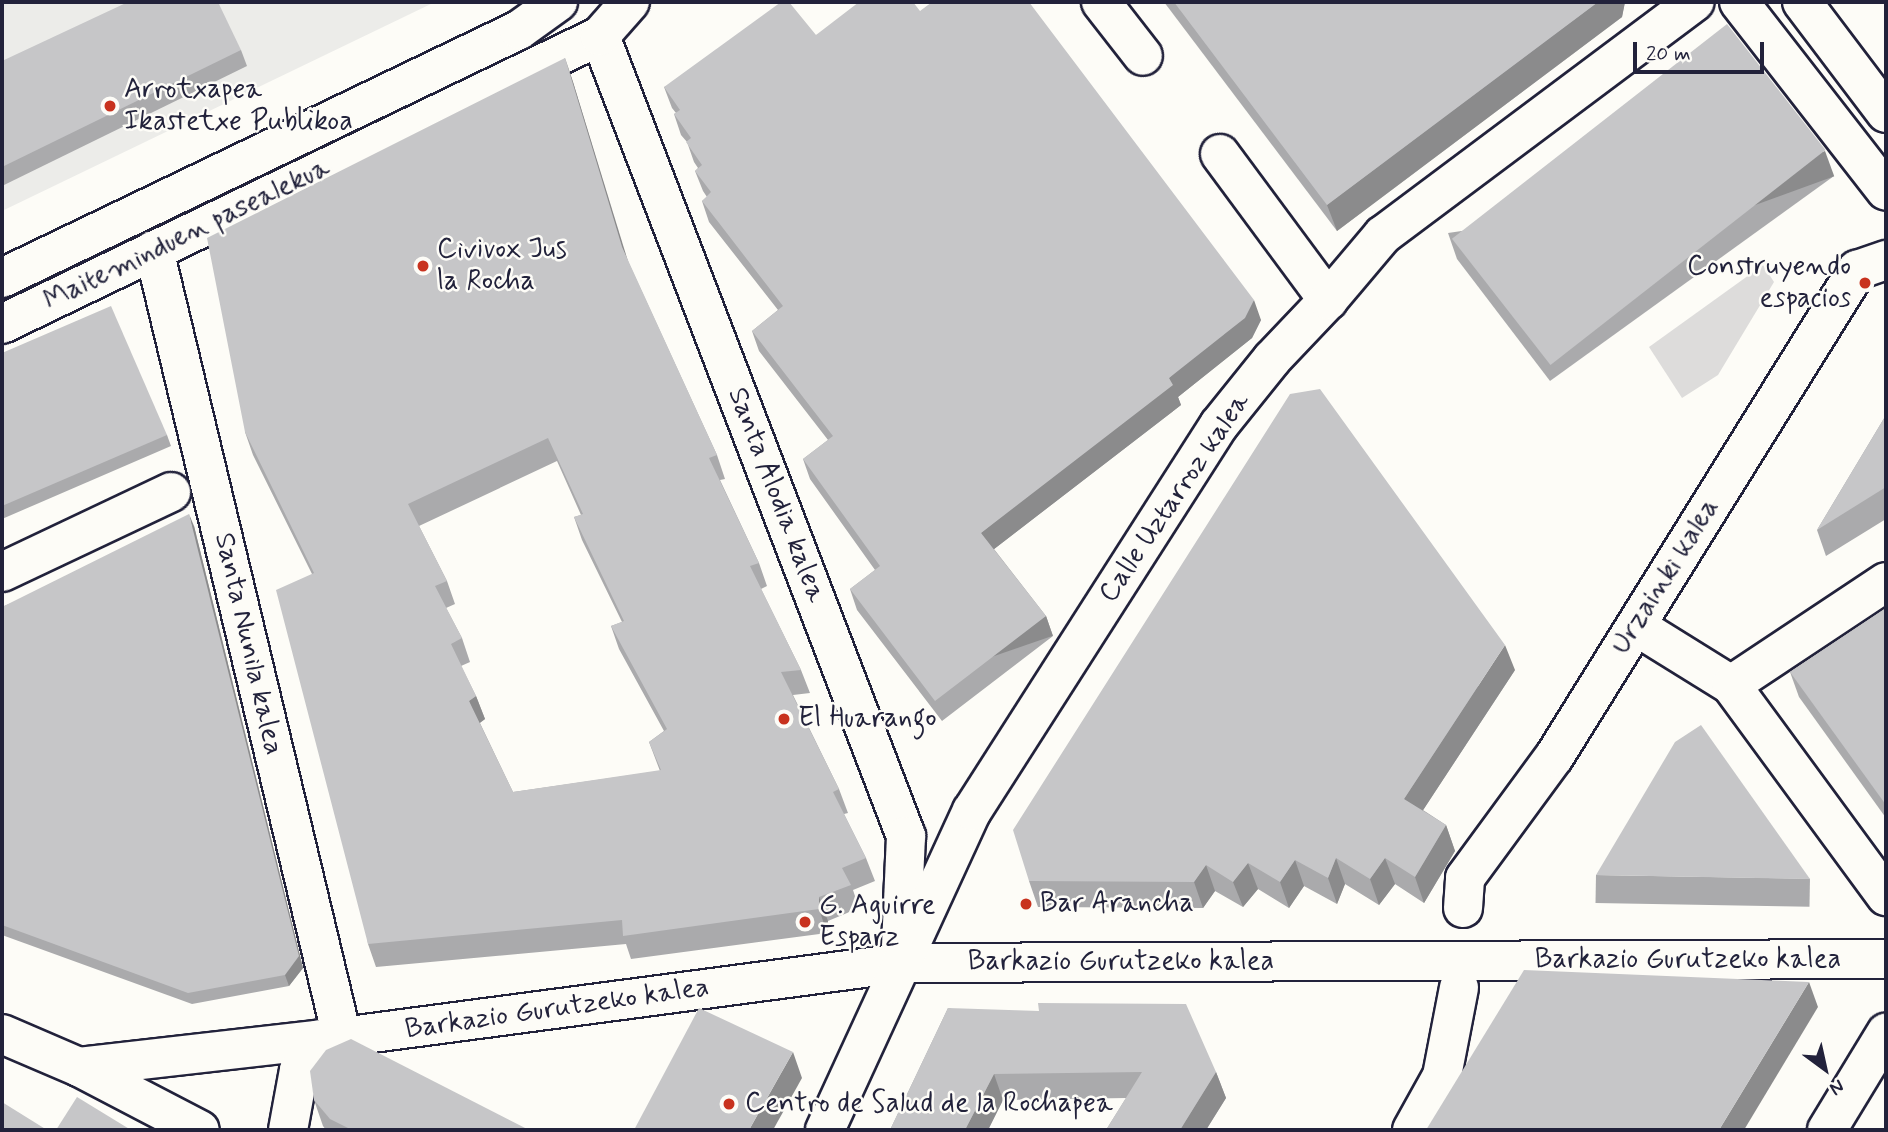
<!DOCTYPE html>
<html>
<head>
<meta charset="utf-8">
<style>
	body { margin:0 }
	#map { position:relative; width:1888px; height:1132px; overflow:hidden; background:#fdfcf7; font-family:Mynerve,sans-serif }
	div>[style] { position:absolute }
	.built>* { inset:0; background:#ecece9 }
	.green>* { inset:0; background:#dddcdb }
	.roads { filter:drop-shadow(2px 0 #22223b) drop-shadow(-2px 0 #22223b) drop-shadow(0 2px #22223b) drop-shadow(0 -2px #22223b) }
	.minor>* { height:38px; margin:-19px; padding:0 19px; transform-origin:19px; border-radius:19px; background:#fdfcf7 }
	.wall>* { inset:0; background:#aaaaac; transform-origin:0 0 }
	.shaded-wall>* { inset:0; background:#8b8b8c; transform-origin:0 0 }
	.building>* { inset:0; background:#c6c6c8; transform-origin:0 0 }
	.dots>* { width:19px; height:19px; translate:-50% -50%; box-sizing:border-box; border:4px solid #fdfcf7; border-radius:50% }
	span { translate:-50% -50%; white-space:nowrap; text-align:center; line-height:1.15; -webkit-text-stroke:5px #fdfcf7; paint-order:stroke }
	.poi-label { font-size:28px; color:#22223b }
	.left { translate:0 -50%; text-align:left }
	.right { translate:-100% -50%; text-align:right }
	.street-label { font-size:28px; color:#22223b }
	.frame { position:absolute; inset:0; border:4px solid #22223b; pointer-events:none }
	.north { position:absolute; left:1790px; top:1034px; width:70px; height:70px; -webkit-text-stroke:5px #fdfcf7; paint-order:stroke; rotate:147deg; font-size:19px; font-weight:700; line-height:28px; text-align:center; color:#22223b }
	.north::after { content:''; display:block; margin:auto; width:24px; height:32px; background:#22223b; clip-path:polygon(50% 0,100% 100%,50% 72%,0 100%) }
	.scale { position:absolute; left:1633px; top:42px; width:131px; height:32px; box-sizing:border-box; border:4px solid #22223b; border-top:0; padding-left:9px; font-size:21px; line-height:24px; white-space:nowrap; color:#22223b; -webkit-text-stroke:5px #fdfcf7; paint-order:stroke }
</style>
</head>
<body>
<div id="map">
	<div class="built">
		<i style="clip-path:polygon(2px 2px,435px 2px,2px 211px)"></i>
	</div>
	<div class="green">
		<i style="clip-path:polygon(1763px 265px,1774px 282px,1718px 375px,1682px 398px,1649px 347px)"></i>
	</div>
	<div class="roads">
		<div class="minor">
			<i style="left:1101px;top:2px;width:68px;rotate:52.1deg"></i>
			<i style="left:1739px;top:2px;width:239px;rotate:52.1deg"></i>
			<i style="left:1802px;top:2px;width:139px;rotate:52.9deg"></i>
			<i style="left:600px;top:36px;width:857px;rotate:69.07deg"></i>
			<i style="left:906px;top:836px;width:110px;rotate:92.6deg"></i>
			<i style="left:1220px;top:154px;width:182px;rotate:53.5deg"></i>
			<i style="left:154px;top:250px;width:809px;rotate:76.56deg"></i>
			<i style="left:2px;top:278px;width:573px;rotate:-25.63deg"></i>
			<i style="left:519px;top:30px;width:48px;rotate:-35.7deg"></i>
			<i style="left:2px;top:324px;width:664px;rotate:-25.72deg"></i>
			<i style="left:600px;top:36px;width:45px;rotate:-48.6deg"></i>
			<i style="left:2px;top:572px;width:187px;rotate:-25.3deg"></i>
			<i style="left:1636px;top:626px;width:112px;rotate:31.8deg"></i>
			<i style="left:1731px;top:685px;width:262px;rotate:53.7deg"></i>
			<i style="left:1731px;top:685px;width:186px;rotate:-33.6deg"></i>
			<i style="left:1463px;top:908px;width:30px;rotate:-86deg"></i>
			<i style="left:1465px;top:878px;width:150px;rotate:-53.7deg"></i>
			<i style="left:1554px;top:757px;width:574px;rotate:-58.11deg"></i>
			<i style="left:1857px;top:270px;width:31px;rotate:-19deg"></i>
			<i style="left:2px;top:1034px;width:84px;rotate:23.2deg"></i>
			<i style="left:79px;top:1067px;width:136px;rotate:27.5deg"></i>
			<i style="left:79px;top:1067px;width:265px;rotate:-6.5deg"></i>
			<i style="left:342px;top:1037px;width:564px;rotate:-7.54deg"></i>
			<i style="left:901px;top:963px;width:985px;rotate:-0.23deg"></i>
			<i style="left:288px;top:1130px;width:61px;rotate:-79.6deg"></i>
			<i style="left:299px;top:1070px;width:36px;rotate:-58deg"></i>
			<i style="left:825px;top:1130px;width:351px;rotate:-65.3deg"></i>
			<i style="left:972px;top:811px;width:458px;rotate:-57.4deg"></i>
			<i style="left:1219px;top:425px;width:85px;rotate:-51.2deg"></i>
			<i style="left:1272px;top:359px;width:81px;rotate:-46.5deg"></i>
			<i style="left:1328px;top:300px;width:85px;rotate:-49.8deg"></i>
			<i style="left:1383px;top:235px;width:389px;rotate:-36.8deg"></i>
			<i style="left:1412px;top:1130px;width:62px;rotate:-60.9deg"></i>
			<i style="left:1442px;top:1076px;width:90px;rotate:-79.1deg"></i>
			<i style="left:1827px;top:1130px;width:114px;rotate:-58.7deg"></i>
		</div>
	</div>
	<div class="wall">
		<i style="clip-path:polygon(1164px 2px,1625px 2px,1622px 17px,1337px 231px)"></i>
		<i style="clip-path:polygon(920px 11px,1261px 320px,1252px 338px,1178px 397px,1181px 405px,994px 549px,1046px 616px,1053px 636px,942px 721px,857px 610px,850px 589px,875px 570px,810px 479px,803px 459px,828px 440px,759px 351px,752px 331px,778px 310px,709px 222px,702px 201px,707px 197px,703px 191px,695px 171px,698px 168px,694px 162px,687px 142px,681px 135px,674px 114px,676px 113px,672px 108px,664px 87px,816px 35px)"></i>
		<i style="clip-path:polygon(241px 50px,247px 66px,2px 186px,2px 61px)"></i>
		<i style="clip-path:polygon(evenodd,565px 58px,573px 82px,626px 257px,717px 455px,725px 479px,720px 480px,759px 563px,767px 586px,761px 589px,801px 670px,810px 693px,793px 695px,839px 789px,848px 813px,844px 814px,866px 858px,875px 881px,853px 890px,859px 908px,828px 921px,827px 933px,631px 959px,626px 944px,376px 967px,368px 944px,312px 574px,253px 455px,245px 432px,565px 58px,557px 461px,581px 515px,574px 517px,582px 540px,622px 622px,611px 626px,619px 649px,664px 731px,649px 742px,660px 771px,513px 792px,480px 723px,485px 719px,476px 696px,461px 666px,470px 662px,462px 638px,446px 608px,455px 604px,447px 581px,419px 526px,557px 461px)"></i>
		<i style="clip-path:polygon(1834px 176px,1550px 381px,1457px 259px,1448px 233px)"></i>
		<i style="clip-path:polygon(2px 353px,167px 435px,171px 446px,2px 519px)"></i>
		<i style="clip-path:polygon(1886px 415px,1886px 519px,1826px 556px,1817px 530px)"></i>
		<i style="clip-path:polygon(194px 526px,303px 968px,289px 986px,192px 1004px,2px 935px,2px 607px)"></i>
		<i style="clip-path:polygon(1886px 608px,1886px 818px,1799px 697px,1790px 672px)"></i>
		<i style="clip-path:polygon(1515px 670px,1423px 810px,1446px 825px,1455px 851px,1424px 903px,1395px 884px,1379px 905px,1345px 884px,1337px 904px,1304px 886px,1289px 908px,1258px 889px,1243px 907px,1215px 891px,1203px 908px,1038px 907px,1029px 881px)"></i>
		<i style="left:1596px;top:875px;width:214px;height:28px;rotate:1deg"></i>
		<i style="clip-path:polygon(948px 1008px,1216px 1072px,1226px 1098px,1206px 1130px,1106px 1130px,1126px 1098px,1003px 1100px,988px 1130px,890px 1130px)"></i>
		<i style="clip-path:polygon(314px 1100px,529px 1130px,326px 1130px,323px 1126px)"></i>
	</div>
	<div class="shaded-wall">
		<i style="clip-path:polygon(1598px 2px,1625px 2px,1622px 17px,1337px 231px,1327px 205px)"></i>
		<i style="clip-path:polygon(565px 58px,573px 82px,631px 271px,622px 247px)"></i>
		<i style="left:1825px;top:151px;width:27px;height:350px;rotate:70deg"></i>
		<i style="clip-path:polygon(1254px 300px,1261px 320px,1252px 338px,1178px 397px,1181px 405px,989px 553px,981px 533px,1169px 378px)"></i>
		<i style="clip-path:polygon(189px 514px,194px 526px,303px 968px,289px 986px,285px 975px)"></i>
		<i style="left:1046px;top:616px;width:21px;height:140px;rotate:71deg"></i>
		<i style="clip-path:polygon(1505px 645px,1515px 670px,1414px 824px,1404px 799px)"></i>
		<i style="clip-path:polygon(476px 696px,485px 719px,478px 724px,469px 701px)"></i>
		<i style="clip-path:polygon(1446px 825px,1455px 851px,1424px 903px,1415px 877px)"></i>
		<i style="clip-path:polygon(1336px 858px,1345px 884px,1337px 904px,1328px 878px)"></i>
		<i style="clip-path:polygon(1385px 858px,1395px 884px,1379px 905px,1370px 879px)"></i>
		<i style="clip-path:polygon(1295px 860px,1304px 886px,1289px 908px,1280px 882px)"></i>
		<i style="clip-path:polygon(1248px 863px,1258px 889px,1243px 907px,1233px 882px)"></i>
		<i style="clip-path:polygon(1206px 865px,1215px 891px,1203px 908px,1194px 882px)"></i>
		<i style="clip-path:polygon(819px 897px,828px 921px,827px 933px,819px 909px)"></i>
		<i style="clip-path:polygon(1809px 982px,1818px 1007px,1744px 1130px,1719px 1130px)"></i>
		<i style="clip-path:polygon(793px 1052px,802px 1078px,773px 1130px,749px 1130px)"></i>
		<i style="clip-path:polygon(1216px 1072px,1226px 1098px,1206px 1130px,1180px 1130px)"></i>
		<i style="clip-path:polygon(994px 1074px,1003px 1100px,988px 1130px,965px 1130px)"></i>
	</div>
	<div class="building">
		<i style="clip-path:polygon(128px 2px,218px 2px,241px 50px,2px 167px,2px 61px)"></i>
		<i style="clip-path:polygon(781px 2px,789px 2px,816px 35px,859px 2px,913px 2px,920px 11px,932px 2px,1029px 2px,1254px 300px,1245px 318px,1169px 378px,1173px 385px,981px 533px,1046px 616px,935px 701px,850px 589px,880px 566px,803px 459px,833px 436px,752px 331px,783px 306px,702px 201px,711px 192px,695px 171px,702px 165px,686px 142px,691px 138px,674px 114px,680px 110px,664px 87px)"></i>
		<i style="clip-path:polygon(1174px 2px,1598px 2px,1327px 205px)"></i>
		<i style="left:1727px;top:24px;width:160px;height:349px;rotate:52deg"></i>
		<i style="clip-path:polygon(evenodd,565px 58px,622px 247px,717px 455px,709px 458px,759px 563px,750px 566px,801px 670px,781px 672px,839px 789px,833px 792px,866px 858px,842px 868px,851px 885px,819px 897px,819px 909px,623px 936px,622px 920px,368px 944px,276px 590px,314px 573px,245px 432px,207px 238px,565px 58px,548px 438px,583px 514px,574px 517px,624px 621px,611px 626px,667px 729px,649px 742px,661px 770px,513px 792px,469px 701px,476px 696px,451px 644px,462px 638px,435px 586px,447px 581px,408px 504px,548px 438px)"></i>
		<i style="clip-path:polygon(111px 306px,167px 435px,2px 506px,2px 353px)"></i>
		<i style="clip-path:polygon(1320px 389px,1505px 645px,1404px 799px,1446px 825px,1415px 877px,1385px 858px,1370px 879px,1336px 858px,1328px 878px,1295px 860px,1280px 882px,1248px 863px,1233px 882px,1206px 865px,1194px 882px,1029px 881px,1013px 830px,1290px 394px)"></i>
		<i style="clip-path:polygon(1886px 415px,1886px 487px,1817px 530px)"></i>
		<i style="clip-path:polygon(189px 514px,299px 956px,285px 975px,188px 993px,2px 925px,2px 607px)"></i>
		<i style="clip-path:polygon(1886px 608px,1886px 805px,1790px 672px)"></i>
		<i style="clip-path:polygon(1701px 725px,1810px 879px,1596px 875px,1675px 742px)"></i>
		<i style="clip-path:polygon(1524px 970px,1809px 982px,1719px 1130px,1426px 1130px)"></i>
		<i style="clip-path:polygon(1038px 1003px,1186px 1004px,1216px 1072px,1180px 1130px,1106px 1130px,1142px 1072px,994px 1074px,965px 1130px,890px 1130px,948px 1008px,1039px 1011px)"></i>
		<i style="clip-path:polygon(699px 1008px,793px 1052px,749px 1130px,634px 1130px)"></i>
		<i style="clip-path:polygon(351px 1039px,529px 1130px,352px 1130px,330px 1119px,314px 1100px,310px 1071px,326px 1050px)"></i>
		<i style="clip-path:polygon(77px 1097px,131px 1130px,56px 1130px)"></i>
		<i style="clip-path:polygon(2px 1102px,47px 1130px,2px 1130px)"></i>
	</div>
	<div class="dots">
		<i style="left:110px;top:106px;background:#c8321e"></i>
		<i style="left:423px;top:266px;background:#c8321e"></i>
		<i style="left:1865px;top:283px;background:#c8321e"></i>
		<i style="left:784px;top:719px;background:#c8321e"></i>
		<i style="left:1026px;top:904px;background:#c8321e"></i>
		<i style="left:805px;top:922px;background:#c8321e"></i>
		<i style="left:729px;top:1104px;background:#c8321e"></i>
	</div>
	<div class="poi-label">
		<span class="left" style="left:124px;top:106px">Arrotxapea<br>Ikastetxe Publikoa</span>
		<span class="left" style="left:437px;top:266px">Civivox Jus<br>la Rocha</span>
		<span class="right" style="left:1851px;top:283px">Construyendo<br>espacios</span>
		<span class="left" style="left:798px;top:719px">El Huarango</span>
		<span class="left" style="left:1040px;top:904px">Bar Arancha</span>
		<span class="left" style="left:819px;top:922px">G. Aguirre<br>Esparz</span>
		<span class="left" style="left:745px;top:1104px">Centro de Salud de la Rochapea</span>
	</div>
	<div class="street-label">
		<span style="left:187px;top:235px;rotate:-26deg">Maiteminduen pasealekua</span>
		<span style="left:776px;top:495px;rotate:69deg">Santa Alodia kalea</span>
		<span style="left:1175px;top:498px;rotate:-56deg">Calle Uztarroz kalea</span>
		<span style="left:1666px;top:577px;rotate:-58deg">Urzainki kalea</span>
		<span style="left:248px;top:644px;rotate:77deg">Santa Nunila kalea</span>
		<span style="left:1688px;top:960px">Barkazio Gurutzeko kalea</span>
		<span style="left:1121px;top:962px">Barkazio Gurutzeko kalea</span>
		<span style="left:557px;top:1009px;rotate:-8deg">Barkazio Gurutzeko kalea</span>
	</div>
	<div class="frame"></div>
	<div class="north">N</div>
	<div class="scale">20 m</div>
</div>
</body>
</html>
